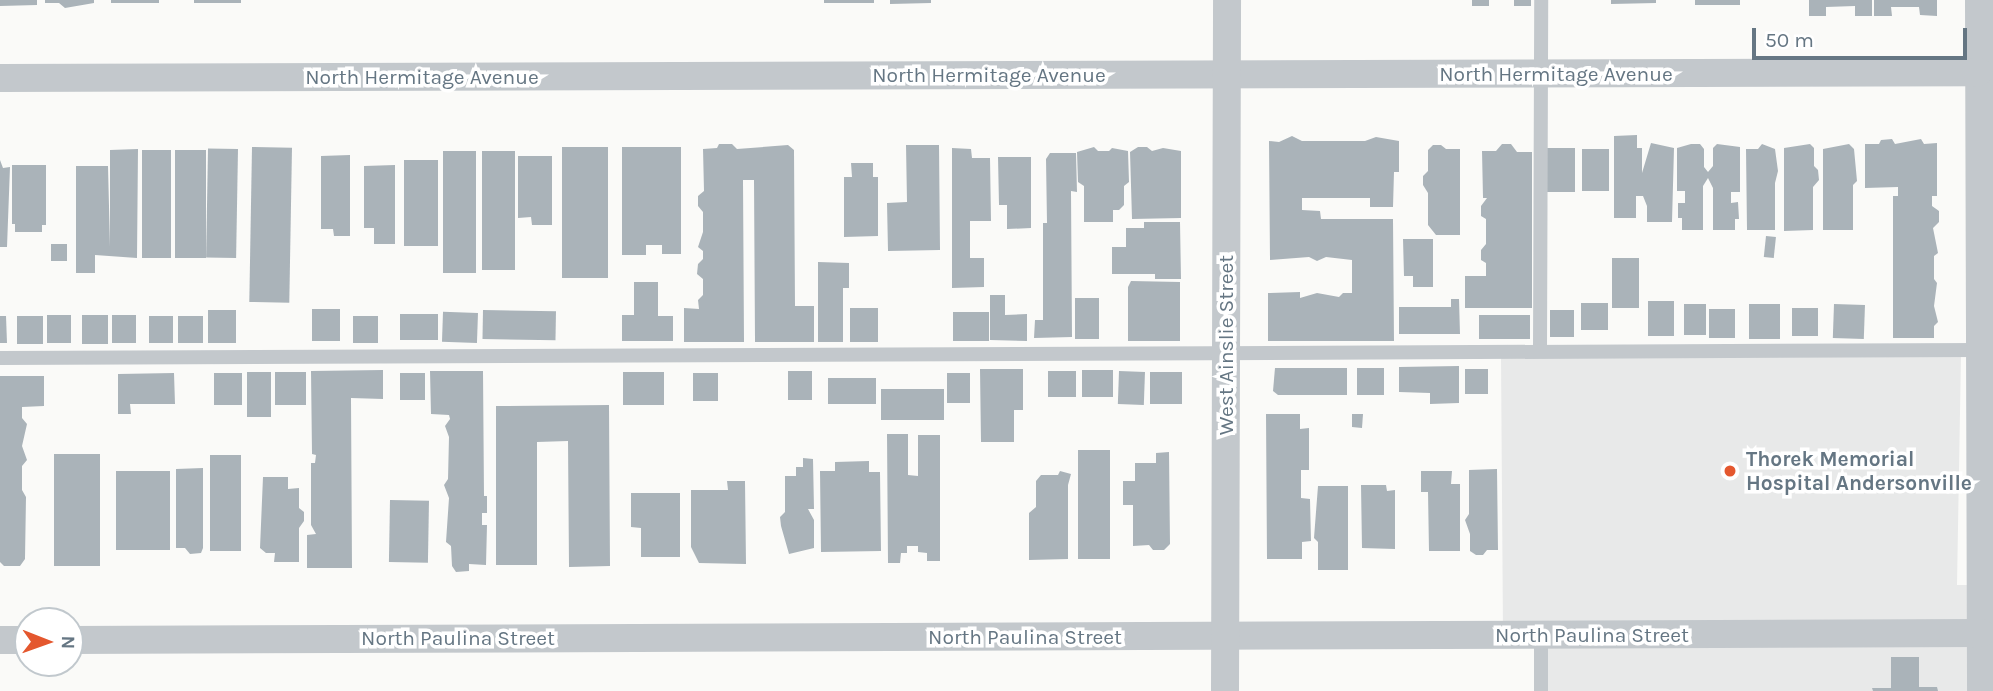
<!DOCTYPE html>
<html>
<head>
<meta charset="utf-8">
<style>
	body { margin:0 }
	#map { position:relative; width:1993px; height:691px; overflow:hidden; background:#fafaf8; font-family:Karla,sans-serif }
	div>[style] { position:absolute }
	.built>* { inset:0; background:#e8e9e9 }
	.building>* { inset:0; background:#aab3b9; transform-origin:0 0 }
	.service>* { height:14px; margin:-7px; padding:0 7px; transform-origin:7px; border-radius:7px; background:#c3c8cc }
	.minor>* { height:28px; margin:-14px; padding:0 14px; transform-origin:14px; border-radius:14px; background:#c3c8cc }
	.dots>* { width:19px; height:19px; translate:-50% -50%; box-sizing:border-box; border:4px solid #fff; border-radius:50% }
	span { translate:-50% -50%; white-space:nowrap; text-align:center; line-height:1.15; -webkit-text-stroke:7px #fff; paint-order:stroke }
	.street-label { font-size:21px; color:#657683 }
	.poi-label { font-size:21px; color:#657683; font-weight:700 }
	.left { translate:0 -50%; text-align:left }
	.north { position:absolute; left:14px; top:607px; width:70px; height:70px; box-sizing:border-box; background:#fff; border:2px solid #c1c8cd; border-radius:50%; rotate:91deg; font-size:19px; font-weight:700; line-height:28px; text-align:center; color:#657683 }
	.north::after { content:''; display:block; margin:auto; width:24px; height:32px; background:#e4572e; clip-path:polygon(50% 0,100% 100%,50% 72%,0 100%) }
	.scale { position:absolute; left:1752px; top:28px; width:215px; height:32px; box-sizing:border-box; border:4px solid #657683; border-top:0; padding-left:9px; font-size:21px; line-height:24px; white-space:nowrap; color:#657683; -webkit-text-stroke:5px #fff; paint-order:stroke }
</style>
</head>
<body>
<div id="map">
	<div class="built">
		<i style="clip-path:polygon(1961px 355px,1957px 585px,1993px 585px,1993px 691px,1539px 691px,1540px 636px,1503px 634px,1501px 357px)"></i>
	</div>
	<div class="building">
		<i style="clip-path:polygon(0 0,37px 0,37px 5px,0 6px)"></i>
		<i style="clip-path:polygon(45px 0,94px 0,94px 3px,65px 8px,59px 3px,45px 3px)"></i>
		<i style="left:111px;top:0;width:48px;height:3px"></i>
		<i style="left:194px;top:0;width:47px;height:3px"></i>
		<i style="left:824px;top:0;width:50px;height:3px"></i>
		<i style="clip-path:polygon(890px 0,931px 0,931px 3px,890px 4px)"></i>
		<i style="left:1472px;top:0;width:17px;height:6px"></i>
		<i style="left:1514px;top:0;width:17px;height:6px"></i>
		<i style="clip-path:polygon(1611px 0,1656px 0,1656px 3px,1611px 4px)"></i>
		<i style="left:1695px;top:0;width:45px;height:5px"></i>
		<i style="clip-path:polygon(1809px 0,1872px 0,1872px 16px,1855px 16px,1855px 6px,1826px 7px,1826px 16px,1809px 16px)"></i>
		<i style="clip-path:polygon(1874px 0,1937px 0,1937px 16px,1920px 15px,1919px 7px,1891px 7px,1892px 16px,1874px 16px)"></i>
		<i style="clip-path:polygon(1637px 135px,1637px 148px,1642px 148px,1642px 173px,1651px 143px,1674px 148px,1672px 222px,1647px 222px,1647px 206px,1643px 196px,1636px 196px,1636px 218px,1614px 218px,1614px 136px)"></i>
		<i style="clip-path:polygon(1292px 136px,1302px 141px,1365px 141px,1376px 137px,1399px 141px,1399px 172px,1394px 172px,1393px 207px,1370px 207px,1370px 198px,1302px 198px,1302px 210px,1320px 211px,1321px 219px,1393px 219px,1394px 341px,1268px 341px,1268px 293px,1300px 292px,1300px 298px,1317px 293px,1339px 297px,1343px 293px,1352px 293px,1352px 260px,1326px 257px,1317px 261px,1309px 257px,1270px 260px,1269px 141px,1279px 142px)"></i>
		<i style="clip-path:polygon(1892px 139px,1895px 144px,1921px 139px,1924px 144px,1937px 143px,1937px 196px,1932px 196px,1932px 206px,1939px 211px,1939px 222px,1933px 228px,1938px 253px,1934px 256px,1934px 279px,1937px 283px,1934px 306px,1938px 322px,1934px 326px,1934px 338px,1893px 338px,1893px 196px,1898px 196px,1898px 187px,1865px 188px,1865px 144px,1879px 144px,1881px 140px)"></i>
		<i style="clip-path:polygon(719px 144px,732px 144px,737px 149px,788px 145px,794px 150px,795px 306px,814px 306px,814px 342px,755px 342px,754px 180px,743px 180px,744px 342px,684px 342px,684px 308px,699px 309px,698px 300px,703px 295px,703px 279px,697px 274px,698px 264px,703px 259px,703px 251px,698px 247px,703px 232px,703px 212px,698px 206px,698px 196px,704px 191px,703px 149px,717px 148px)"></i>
		<i style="clip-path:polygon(1502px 144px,1511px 144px,1517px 152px,1532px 152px,1532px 308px,1465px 308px,1465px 276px,1486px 276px,1486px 263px,1481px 260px,1481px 250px,1486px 244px,1486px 219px,1481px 216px,1481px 206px,1487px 198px,1483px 198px,1482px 151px,1496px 151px)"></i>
		<i style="clip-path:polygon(1691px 144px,1700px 144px,1704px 149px,1704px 167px,1708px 172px,1713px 166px,1713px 148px,1717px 144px,1740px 147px,1740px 192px,1731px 192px,1731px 203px,1738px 202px,1739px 219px,1735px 219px,1735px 230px,1713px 230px,1713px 188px,1708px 178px,1703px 186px,1703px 230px,1682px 230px,1682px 218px,1678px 218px,1678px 203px,1685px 203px,1685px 191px,1677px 191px,1677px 148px)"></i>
		<i style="clip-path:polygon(1762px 144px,1775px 149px,1778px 171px,1775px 183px,1775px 230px,1747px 230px,1746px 149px,1758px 149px)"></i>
		<i style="clip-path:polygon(1810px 144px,1814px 148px,1814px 166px,1818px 170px,1819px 180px,1813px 187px,1813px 230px,1784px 231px,1784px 148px)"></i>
		<i style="clip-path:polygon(1849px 144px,1854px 149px,1857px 181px,1853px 185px,1853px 230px,1823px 230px,1823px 149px)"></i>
		<i style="clip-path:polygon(906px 145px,939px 145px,940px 250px,888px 251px,887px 203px,907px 202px)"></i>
		<i style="clip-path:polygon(1433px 145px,1441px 145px,1446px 149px,1460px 149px,1460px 235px,1436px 235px,1428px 225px,1428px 193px,1423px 185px,1423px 176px,1428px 171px,1428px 150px)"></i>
		<i style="left:252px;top:147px;width:40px;height:155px;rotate:1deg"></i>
		<i style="left:562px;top:147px;width:46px;height:131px"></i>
		<i style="clip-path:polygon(622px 147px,681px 147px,681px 254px,662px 254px,662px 245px,646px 245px,646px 255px,622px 255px)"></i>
		<i style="clip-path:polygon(1094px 147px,1098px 151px,1109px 151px,1112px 148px,1128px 151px,1129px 182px,1124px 186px,1124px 205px,1119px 210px,1113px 210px,1113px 222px,1084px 222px,1084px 186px,1078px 182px,1077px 152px)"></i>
		<i style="clip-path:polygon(1138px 147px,1147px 147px,1152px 151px,1163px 148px,1181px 151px,1181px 218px,1132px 219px,1130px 152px)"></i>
		<i style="clip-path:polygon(952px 148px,971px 149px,972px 158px,990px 158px,991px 221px,970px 221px,970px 258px,984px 258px,984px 287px,952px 288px)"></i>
		<i style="left:1547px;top:148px;width:28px;height:44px"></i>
		<i style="clip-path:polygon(138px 149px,137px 258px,95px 255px,95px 273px,76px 273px,76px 166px,108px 166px,110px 247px,110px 150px)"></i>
		<i style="left:238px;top:149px;width:109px;height:30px;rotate:91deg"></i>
		<i style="left:1582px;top:149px;width:27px;height:42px"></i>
		<i style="left:142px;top:150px;width:29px;height:108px"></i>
		<i style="left:175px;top:150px;width:31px;height:108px"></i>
		<i style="left:443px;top:151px;width:33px;height:122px"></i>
		<i style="left:482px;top:151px;width:33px;height:119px"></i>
		<i style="clip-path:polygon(1050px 153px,1076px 153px,1077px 192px,1071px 191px,1072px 337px,1034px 338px,1035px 320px,1043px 320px,1043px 223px,1047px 223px,1046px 159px)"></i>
		<i style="clip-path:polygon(350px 155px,350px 236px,334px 236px,333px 229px,321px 229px,321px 156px)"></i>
		<i style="clip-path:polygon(518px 156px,552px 156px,552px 225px,532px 225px,531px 217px,518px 218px)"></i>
		<i style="clip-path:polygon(998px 157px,1031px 157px,1031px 228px,1007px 229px,1007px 205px,999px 205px)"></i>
		<i style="clip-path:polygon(0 160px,3px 168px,10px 167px,7px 247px,0 247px)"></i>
		<i style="left:404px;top:160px;width:34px;height:86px"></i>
		<i style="clip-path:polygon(851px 163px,873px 163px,873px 177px,878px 177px,878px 236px,844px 237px,844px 177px,852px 177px)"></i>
		<i style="clip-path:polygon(12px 165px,46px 165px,46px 225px,42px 225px,42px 232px,15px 232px,15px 224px,12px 224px)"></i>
		<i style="clip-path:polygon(395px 165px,395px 244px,374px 244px,374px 228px,364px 228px,364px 166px)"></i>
		<i style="clip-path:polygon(1144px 222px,1180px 222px,1181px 279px,1155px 279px,1155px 274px,1112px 274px,1112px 247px,1126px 247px,1126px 228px,1144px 228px)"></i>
		<i style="left:1766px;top:236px;width:10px;height:21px;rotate:6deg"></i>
		<i style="clip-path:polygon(1403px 239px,1433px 239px,1433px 287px,1413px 287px,1413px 276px,1404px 276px)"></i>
		<i style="left:51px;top:244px;width:16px;height:17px"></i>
		<i style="left:1639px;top:258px;width:50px;height:27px;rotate:90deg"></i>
		<i style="clip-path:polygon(818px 262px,849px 263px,849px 288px,843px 288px,843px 342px,818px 342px)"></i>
		<i style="clip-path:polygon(1131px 281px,1180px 282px,1180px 341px,1128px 341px,1128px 287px)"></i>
		<i style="clip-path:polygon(634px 282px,658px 282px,658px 316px,673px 316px,673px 341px,622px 341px,622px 315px,634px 315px)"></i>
		<i style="clip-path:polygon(990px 295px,1005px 295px,1005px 315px,1027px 314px,1027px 341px,990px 340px)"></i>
		<i style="left:1075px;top:298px;width:24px;height:41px"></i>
		<i style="clip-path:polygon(1451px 299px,1459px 299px,1460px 334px,1399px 334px,1399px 307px,1451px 307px)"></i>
		<i style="left:1648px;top:301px;width:26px;height:35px"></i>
		<i style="left:1581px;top:303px;width:27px;height:27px"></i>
		<i style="left:1684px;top:304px;width:22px;height:31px"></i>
		<i style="left:1749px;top:304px;width:31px;height:35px"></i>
		<i style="left:1834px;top:304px;width:31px;height:34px;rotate:2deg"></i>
		<i style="left:850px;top:308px;width:28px;height:34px"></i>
		<i style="left:1792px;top:308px;width:26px;height:28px"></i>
		<i style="left:340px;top:309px;width:32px;height:28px;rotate:90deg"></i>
		<i style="left:1709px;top:309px;width:26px;height:29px"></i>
		<i style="left:208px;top:310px;width:28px;height:33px"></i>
		<i style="left:483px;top:310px;width:73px;height:29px;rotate:1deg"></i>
		<i style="left:1550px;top:310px;width:24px;height:27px"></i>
		<i style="left:953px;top:312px;width:36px;height:29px"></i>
		<i style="left:478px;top:313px;width:30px;height:35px;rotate:92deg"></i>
		<i style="left:400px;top:314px;width:38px;height:26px"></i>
		<i style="left:47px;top:315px;width:24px;height:28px"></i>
		<i style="left:82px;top:315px;width:26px;height:29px"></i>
		<i style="left:136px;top:315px;width:28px;height:24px;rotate:90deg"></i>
		<i style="left:1530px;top:315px;width:24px;height:51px;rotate:90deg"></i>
		<i style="clip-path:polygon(0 316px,6px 316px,7px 343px,0 343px)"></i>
		<i style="left:43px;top:316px;width:28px;height:26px;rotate:90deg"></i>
		<i style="left:149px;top:316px;width:24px;height:27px"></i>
		<i style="left:178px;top:316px;width:25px;height:27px"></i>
		<i style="left:353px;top:316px;width:25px;height:27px"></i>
		<i style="clip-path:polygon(1459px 366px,1459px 403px,1430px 404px,1430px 393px,1399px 392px,1399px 367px)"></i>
		<i style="clip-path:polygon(1275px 368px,1347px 368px,1347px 395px,1278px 395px,1273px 391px)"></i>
		<i style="left:1357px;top:368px;width:27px;height:27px"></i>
		<i style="clip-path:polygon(980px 369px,1023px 369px,1023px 410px,1014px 410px,1014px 442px,981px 442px)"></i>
		<i style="left:1465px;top:369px;width:23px;height:25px"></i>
		<i style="clip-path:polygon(383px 370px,383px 399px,351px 398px,352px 568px,307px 568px,307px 535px,316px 534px,311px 525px,311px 463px,315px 463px,316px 455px,312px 454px,311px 371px)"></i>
		<i style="left:1082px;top:370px;width:31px;height:27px"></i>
		<i style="clip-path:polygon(430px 371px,483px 371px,484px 496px,487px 496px,487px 513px,482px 513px,482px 525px,487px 525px,486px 565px,469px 564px,469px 571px,456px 572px,452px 566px,451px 546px,446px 542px,449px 498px,444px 485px,448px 479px,449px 437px,445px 426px,450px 419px,449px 415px,431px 414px)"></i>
		<i style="left:788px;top:371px;width:24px;height:29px"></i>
		<i style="left:1048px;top:371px;width:28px;height:26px"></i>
		<i style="left:1119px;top:371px;width:26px;height:33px;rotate:2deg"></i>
		<i style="left:247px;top:372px;width:24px;height:45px"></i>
		<i style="left:275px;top:372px;width:31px;height:33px"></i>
		<i style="left:623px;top:372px;width:41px;height:33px"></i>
		<i style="left:1150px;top:372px;width:32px;height:32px"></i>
		<i style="clip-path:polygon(174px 373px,175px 404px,130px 404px,131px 414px,118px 414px,118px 374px)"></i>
		<i style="left:214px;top:373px;width:28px;height:32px"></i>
		<i style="left:400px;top:373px;width:25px;height:27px"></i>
		<i style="left:693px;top:373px;width:25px;height:28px"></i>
		<i style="left:947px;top:373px;width:23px;height:30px"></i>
		<i style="clip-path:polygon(0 376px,44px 376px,44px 406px,22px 407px,22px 418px,27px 424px,22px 446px,27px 460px,22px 466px,22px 490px,26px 497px,25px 559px,20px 566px,4px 566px,0 562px)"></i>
		<i style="left:828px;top:378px;width:48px;height:26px"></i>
		<i style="left:881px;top:389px;width:63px;height:31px"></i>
		<i style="clip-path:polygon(609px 405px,610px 566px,569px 567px,568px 441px,537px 442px,537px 565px,496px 565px,496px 406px)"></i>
		<i style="clip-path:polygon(1266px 414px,1300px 414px,1300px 429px,1309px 428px,1309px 470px,1301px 470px,1301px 498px,1310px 499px,1311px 541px,1302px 542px,1302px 559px,1267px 559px)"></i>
		<i style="clip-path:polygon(1352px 414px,1363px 414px,1362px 428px,1352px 427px)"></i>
		<i style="clip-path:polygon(887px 434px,908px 434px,908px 475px,918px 476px,918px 435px,940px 435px,940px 561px,927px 561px,927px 553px,918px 552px,918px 546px,907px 546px,907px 553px,901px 553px,900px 563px,888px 563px)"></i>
		<i style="left:1078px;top:450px;width:32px;height:109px"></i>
		<i style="clip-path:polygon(1169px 452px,1170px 544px,1164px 550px,1153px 550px,1149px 545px,1133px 546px,1133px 505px,1123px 505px,1123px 481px,1135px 481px,1135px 463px,1156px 463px,1156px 453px)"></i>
		<i style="left:54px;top:454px;width:46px;height:112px"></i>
		<i style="left:210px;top:455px;width:31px;height:96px"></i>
		<i style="clip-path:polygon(803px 458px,813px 459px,814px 509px,808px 509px,814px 520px,814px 548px,789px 554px,781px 526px,780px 517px,785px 512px,785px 476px,796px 476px,796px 467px,803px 467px)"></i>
		<i style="clip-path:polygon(869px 461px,869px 472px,880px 472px,881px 551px,821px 552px,820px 471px,835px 471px,835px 462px)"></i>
		<i style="clip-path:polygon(203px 468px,203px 548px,201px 553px,190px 554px,185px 548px,176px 548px,176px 469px)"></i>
		<i style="clip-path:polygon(1497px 469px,1498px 550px,1487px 550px,1483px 555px,1476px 555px,1470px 551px,1470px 534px,1465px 520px,1469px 514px,1469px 470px)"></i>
		<i style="left:116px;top:471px;width:54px;height:79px"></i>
		<i style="clip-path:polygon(1060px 471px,1071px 474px,1068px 485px,1068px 559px,1029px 560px,1029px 513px,1036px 507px,1036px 481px,1041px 475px,1058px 475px)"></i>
		<i style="clip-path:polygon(1421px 471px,1452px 471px,1451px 484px,1460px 484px,1460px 551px,1429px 551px,1428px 492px,1421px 492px)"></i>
		<i style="clip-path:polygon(263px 477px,288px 477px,288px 489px,299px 488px,299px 508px,304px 512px,304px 521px,299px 528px,299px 562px,274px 562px,275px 553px,266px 553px,260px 548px)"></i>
		<i style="clip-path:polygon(727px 481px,745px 481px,746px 564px,699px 563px,691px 547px,691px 490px,728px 490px)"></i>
		<i style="clip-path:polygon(1361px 485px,1386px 485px,1387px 491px,1395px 490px,1395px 549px,1362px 548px)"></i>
		<i style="clip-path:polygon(1318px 486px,1348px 486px,1348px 570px,1318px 570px,1318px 542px,1314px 538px)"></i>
		<i style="clip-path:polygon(631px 493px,680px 493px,680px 557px,641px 557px,641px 528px,631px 527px)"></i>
		<i style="left:390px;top:500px;width:39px;height:62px;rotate:1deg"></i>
		<i style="clip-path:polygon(1891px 657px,1919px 657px,1919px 687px,1937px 687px,1938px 691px,1873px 691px,1872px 688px,1891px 688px)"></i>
	</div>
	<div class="service">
		<i style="left:1540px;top:351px;width:351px;rotate:-89.8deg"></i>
		<i style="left:0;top:358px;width:1980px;rotate:-0.23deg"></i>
		<i style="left:1541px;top:635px;width:56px;rotate:90deg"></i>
	</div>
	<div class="minor">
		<i style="left:1979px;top:0;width:691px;rotate:89.83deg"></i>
		<i style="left:0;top:78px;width:1979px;rotate:-0.17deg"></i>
		<i style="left:0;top:640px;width:28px"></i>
		<i style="left:70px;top:640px;width:1911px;rotate:-0.21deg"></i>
		<i style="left:1225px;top:691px;width:691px;rotate:-89.83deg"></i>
	</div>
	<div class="dots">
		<i style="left:1730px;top:471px;background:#e4572e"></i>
	</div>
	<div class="street-label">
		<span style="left:1556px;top:74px">North Hermitage Avenue</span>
		<span style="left:989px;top:75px">North Hermitage Avenue</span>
		<span style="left:422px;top:77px">North Hermitage Avenue</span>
		<span style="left:1226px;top:345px;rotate:-90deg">West Ainslie Street</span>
		<span style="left:1592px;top:635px">North Paulina Street</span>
		<span style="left:1025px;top:637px">North Paulina Street</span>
		<span style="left:458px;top:638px">North Paulina Street</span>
	</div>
	<div class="poi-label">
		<span class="left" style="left:1746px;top:471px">Thorek Memorial<br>Hospital Andersonville</span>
	</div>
	<div class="north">N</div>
	<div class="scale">50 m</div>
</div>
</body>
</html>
